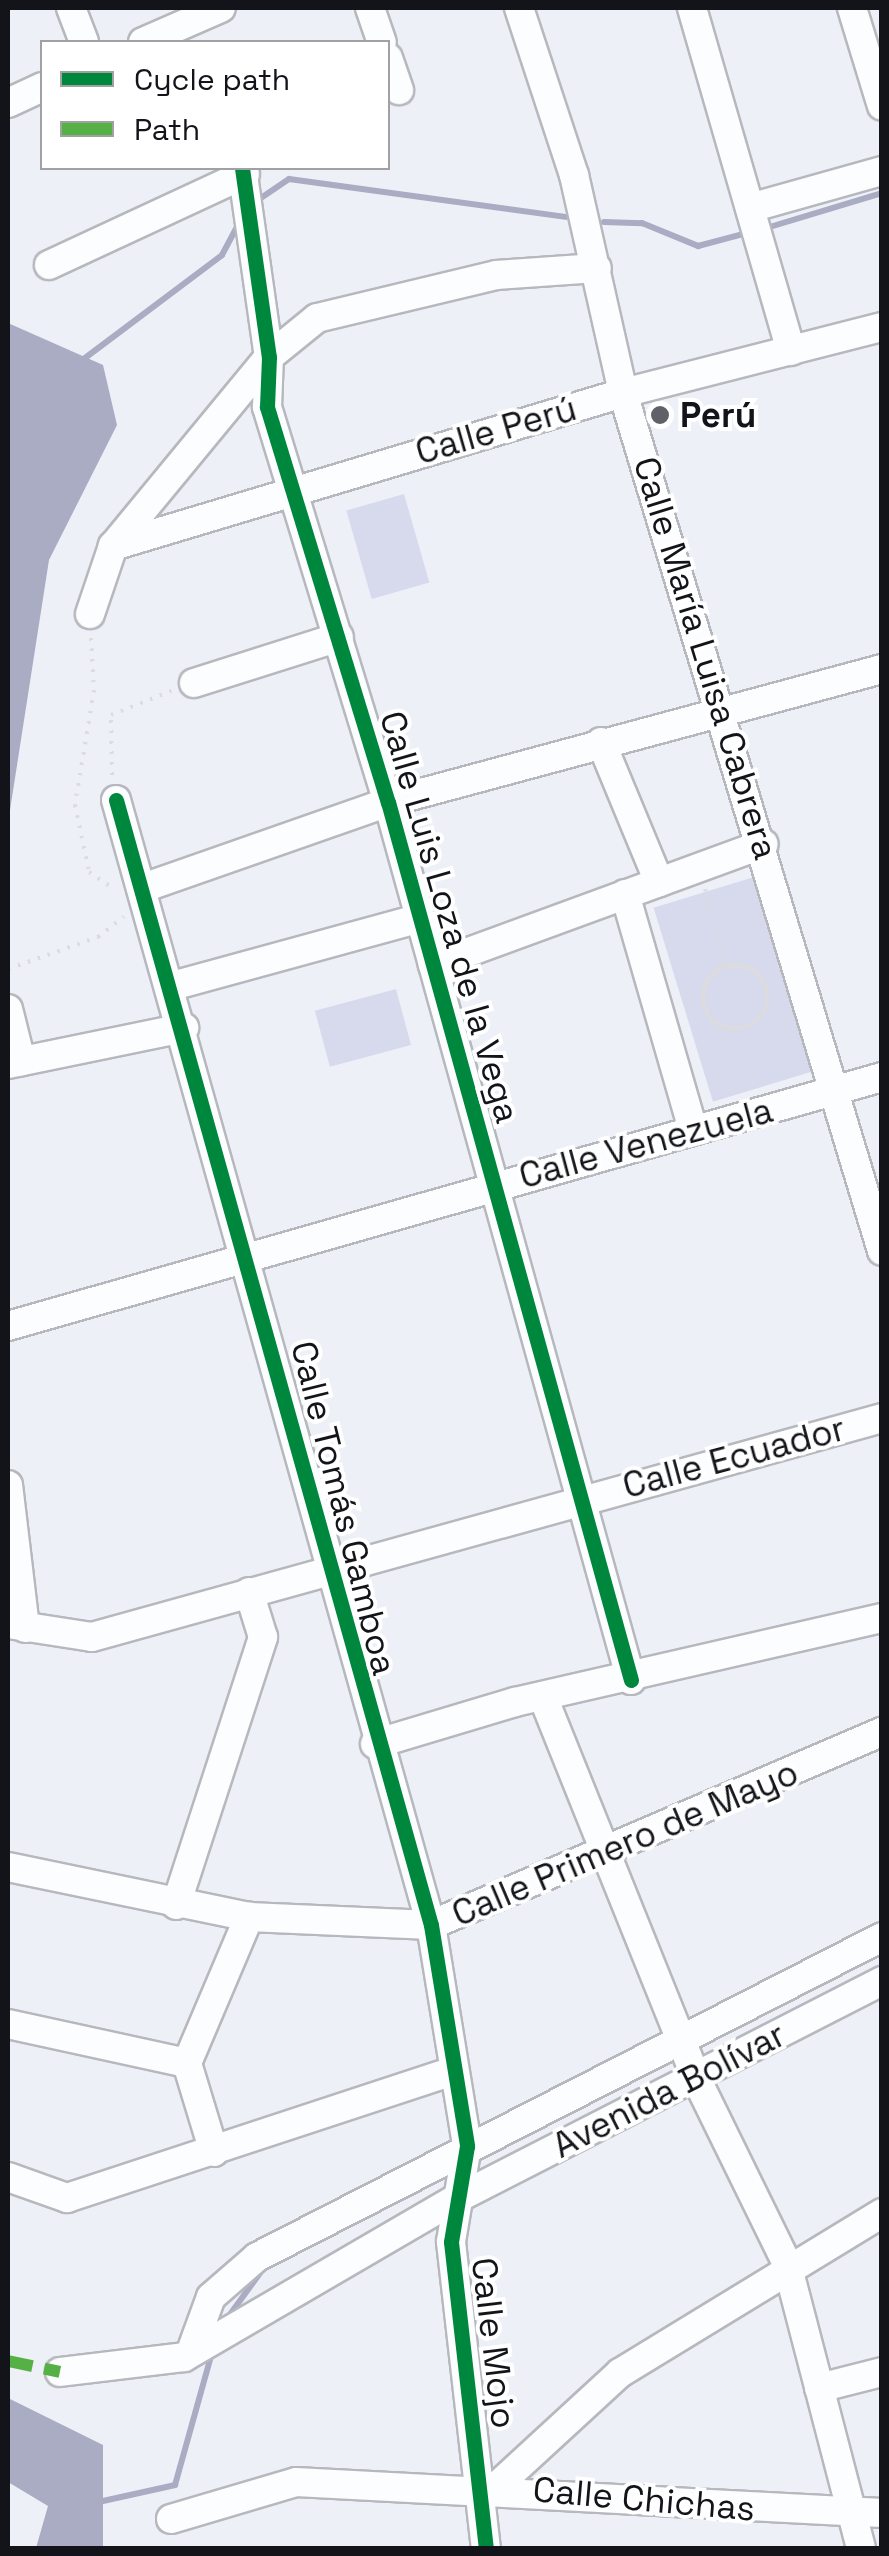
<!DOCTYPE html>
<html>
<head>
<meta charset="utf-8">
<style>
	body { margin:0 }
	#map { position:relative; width:889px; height:2556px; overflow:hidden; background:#eef0f8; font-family:"Space Grotesk",sans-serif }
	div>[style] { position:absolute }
	.green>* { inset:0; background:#d7daec; transform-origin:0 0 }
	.water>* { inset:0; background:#a9acc2 }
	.stream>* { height:6px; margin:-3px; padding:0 3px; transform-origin:3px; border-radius:3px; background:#a9acc2 }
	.path>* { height:4px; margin-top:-2px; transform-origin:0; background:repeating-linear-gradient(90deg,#dcdcdf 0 2.5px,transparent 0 10.5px) }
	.path>.ring { margin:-2px; padding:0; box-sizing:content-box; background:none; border:4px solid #dcdcdf; border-radius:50% }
	.roads { filter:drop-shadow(2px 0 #b7b8be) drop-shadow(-2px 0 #b7b8be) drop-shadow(0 2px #b7b8be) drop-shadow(0 -2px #b7b8be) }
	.minor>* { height:28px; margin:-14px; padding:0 14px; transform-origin:14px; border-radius:14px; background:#fcfdfe }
	.quiet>* { height:12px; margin-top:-6px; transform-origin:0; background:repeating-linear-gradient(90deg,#55b145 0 25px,transparent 0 37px) }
	.cycleway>* { height:15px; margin:-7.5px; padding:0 7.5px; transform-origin:7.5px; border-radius:7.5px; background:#00873e }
	.dots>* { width:28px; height:28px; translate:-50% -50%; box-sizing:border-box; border:5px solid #fff; border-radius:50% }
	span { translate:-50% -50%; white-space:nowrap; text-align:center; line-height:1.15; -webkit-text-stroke:8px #fff; paint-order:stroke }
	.poi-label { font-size:35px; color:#13141a; font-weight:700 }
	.left { translate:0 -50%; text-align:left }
	.street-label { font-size:35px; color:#13141a }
	.frame { position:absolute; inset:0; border:10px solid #13141a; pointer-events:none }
	.legend { position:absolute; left:40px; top:40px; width:350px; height:130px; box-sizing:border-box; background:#fff; border:2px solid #a1a1a3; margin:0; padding:12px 18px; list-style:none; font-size:30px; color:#13141a }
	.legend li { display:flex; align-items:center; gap:20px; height:50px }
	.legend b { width:50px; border:2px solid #a1a1a3 }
</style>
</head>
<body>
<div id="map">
	<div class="green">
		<i style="left:404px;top:494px;width:92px;height:60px;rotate:74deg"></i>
		<i style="left:754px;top:877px;width:203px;height:105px;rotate:73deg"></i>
		<i style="left:396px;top:989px;width:58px;height:84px;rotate:75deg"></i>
	</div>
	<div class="water">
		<i style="clip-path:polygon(8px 323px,103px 365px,117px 425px,49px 560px,8px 823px)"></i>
		<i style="clip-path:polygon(8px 2398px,103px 2445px,103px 2548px,36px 2548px,48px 2506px,8px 2482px)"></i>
	</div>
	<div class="stream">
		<i style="left:255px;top:202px;width:41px;rotate:-34.1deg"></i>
		<i style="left:289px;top:179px;width:279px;rotate:7.8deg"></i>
		<i style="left:604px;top:222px;width:38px;rotate:2deg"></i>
		<i style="left:642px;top:223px;width:61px;rotate:22.3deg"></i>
		<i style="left:698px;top:246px;width:55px;rotate:-14.8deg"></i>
		<i style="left:763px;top:229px;width:124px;rotate:-16.8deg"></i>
		<i style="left:81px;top:361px;width:176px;rotate:-36.9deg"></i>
		<i style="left:222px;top:255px;width:36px;rotate:-62deg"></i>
		<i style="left:226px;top:2320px;width:58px;rotate:-54.1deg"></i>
		<i style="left:103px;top:2501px;width:74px;rotate:-12.5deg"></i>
		<i style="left:175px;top:2485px;width:141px;rotate:-74.4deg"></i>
	</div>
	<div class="path">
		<i style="left:91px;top:638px;width:52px;rotate:86.7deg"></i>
		<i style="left:94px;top:690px;width:117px;rotate:99.4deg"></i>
		<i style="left:75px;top:805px;width:68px;rotate:78.2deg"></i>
		<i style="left:89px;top:872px;width:30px;rotate:34deg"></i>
		<i style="left:112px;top:775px;width:60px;rotate:-91deg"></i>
		<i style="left:111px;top:715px;width:65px;rotate:-21.8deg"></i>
		<i style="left:705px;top:889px;width:80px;rotate:74.1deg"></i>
		<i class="ring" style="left:703px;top:965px;width:60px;height:60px"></i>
		<i style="left:8px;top:969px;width:96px;rotate:-19.6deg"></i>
		<i style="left:98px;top:937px;width:33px;rotate:-38deg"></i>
	</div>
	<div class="roads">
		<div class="minor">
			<i style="left:71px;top:8px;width:36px;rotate:69deg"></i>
			<i style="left:370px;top:8px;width:36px;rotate:71deg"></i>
			<i style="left:519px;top:8px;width:176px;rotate:71.8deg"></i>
			<i style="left:574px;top:175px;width:223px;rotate:77.3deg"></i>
			<i style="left:623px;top:393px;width:896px;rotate:73.2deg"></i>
			<i style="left:692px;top:8px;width:357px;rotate:73.9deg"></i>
			<i style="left:852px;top:8px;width:102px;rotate:73deg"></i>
			<i style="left:143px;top:42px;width:85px;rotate:-23.6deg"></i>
			<i style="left:388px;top:58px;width:34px;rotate:71deg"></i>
			<i style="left:8px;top:103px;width:38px;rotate:-25deg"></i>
			<i style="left:242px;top:168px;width:191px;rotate:81.9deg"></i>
			<i style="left:269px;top:357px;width:50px;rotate:92.3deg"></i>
			<i style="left:267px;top:407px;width:413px;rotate:73deg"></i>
			<i style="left:388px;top:802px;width:911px;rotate:74.53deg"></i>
			<i style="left:750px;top:208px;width:137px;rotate:-15.7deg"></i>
			<i style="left:49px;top:265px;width:216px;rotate:-24.9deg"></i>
			<i style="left:113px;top:546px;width:532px;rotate:-16.7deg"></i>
			<i style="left:623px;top:393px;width:267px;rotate:-14.3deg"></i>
			<i style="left:90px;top:614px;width:72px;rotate:-71.3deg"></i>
			<i style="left:113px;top:546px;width:245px;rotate:-50.5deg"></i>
			<i style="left:269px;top:357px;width:62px;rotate:-39.1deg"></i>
			<i style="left:317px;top:318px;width:184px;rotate:-13.5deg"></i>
			<i style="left:496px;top:275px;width:101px;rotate:-4deg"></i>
			<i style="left:194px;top:683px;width:152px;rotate:-17.6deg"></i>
			<i style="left:601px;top:742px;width:152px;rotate:67.5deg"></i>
			<i style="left:116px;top:800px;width:1168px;rotate:74.36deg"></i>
			<i style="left:431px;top:1925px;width:224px;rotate:80.7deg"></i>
			<i style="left:467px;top:2146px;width:97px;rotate:99.5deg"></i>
			<i style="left:451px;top:2242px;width:308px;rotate:83.5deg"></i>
			<i style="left:143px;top:888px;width:260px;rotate:-19.3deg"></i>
			<i style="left:388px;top:802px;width:512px;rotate:-15.07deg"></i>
			<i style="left:625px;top:894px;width:246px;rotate:73.9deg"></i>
			<i style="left:433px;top:965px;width:352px;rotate:-20.1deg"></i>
			<i style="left:172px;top:986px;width:258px;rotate:-15.3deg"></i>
			<i style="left:8px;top:1009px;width:54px;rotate:76deg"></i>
			<i style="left:8px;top:1064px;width:180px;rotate:-11.6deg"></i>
			<i style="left:8px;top:1326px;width:909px;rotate:-15.9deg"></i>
			<i style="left:8px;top:1485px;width:144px;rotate:83.2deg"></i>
			<i style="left:8px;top:1624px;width:85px;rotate:8.8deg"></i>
			<i style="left:92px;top:1637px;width:820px;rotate:-15.49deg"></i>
			<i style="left:543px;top:1697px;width:411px;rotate:68.1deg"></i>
			<i style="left:696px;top:2078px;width:207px;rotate:63.9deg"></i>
			<i style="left:787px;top:2264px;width:293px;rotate:75.4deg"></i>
			<i style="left:375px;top:1744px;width:146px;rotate:-16.7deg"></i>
			<i style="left:515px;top:1702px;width:376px;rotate:-12.9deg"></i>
			<i style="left:8px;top:1867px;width:246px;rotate:11.7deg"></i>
			<i style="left:249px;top:1917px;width:182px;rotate:2.5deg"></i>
			<i style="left:431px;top:1925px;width:491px;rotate:-23.2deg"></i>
			<i style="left:176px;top:1905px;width:282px;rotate:-72deg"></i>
			<i style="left:263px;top:1637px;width:47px;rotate:-107.3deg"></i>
			<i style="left:8px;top:2024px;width:183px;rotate:12.3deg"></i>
			<i style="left:214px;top:2152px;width:93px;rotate:-106.9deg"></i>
			<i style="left:187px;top:2063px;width:159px;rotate:-67deg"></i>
			<i style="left:8px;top:2177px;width:63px;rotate:19.6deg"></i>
			<i style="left:67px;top:2198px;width:404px;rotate:-18.2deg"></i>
			<i style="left:193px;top:2346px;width:52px;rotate:-69.8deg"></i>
			<i style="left:211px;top:2297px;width:61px;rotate:-41deg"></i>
			<i style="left:257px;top:2257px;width:702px;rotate:-27.11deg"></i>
			<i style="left:60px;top:2372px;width:125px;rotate:-6.9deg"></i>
			<i style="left:184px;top:2357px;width:315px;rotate:-30.2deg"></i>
			<i style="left:456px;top:2199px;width:479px;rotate:-27.1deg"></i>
			<i style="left:819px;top:2388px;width:65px;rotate:-14.3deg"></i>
			<i style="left:497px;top:2486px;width:167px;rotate:-42.6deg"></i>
			<i style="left:620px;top:2373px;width:307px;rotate:-31.4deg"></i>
			<i style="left:171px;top:2519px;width:130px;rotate:-16.5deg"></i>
			<i style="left:296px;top:2482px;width:587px;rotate:3.03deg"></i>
		</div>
	</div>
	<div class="quiet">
		<i style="left:8px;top:2361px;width:53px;rotate:11.9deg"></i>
	</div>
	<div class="cycleway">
		<i style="left:242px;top:168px;width:191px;rotate:81.9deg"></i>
		<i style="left:269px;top:357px;width:50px;rotate:92.3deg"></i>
		<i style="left:267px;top:407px;width:413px;rotate:73deg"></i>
		<i style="left:388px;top:802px;width:911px;rotate:74.53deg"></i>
		<i style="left:116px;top:800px;width:1168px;rotate:74.36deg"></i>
		<i style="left:431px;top:1925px;width:224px;rotate:80.7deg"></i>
		<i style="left:467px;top:2146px;width:97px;rotate:99.5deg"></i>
		<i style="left:451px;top:2242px;width:308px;rotate:83.5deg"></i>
	</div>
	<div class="dots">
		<i style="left:660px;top:415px;background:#606168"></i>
	</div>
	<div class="poi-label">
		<span class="left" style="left:680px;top:415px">Perú</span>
	</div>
	<div class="street-label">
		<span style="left:496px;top:430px;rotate:-16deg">Calle Perú</span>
		<span style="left:706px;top:658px;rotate:73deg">Calle María Luisa Cabrera</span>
		<span style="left:450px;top:917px;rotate:74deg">Calle Luis Loza de la Vega</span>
		<span style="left:646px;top:1143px;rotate:-15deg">Calle Venezuela</span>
		<span style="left:734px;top:1457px;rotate:-15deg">Calle Ecuador</span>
		<span style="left:344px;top:1508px;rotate:76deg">Calle Tomás Gamboa</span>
		<span style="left:625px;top:1843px;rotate:-23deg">Calle Primero de Mayo</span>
		<span style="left:669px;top:2090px;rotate:-27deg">Avenida Bolívar</span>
		<span style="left:494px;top:2343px;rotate:83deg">Calle Mojo</span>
		<span style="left:644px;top:2499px;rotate:5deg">Calle Chichas</span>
	</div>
	<div class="frame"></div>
	<ul class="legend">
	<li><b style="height:12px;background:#00873e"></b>Cycle path</li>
	<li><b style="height:12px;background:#55b145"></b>Path</li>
	</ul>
</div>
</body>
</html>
